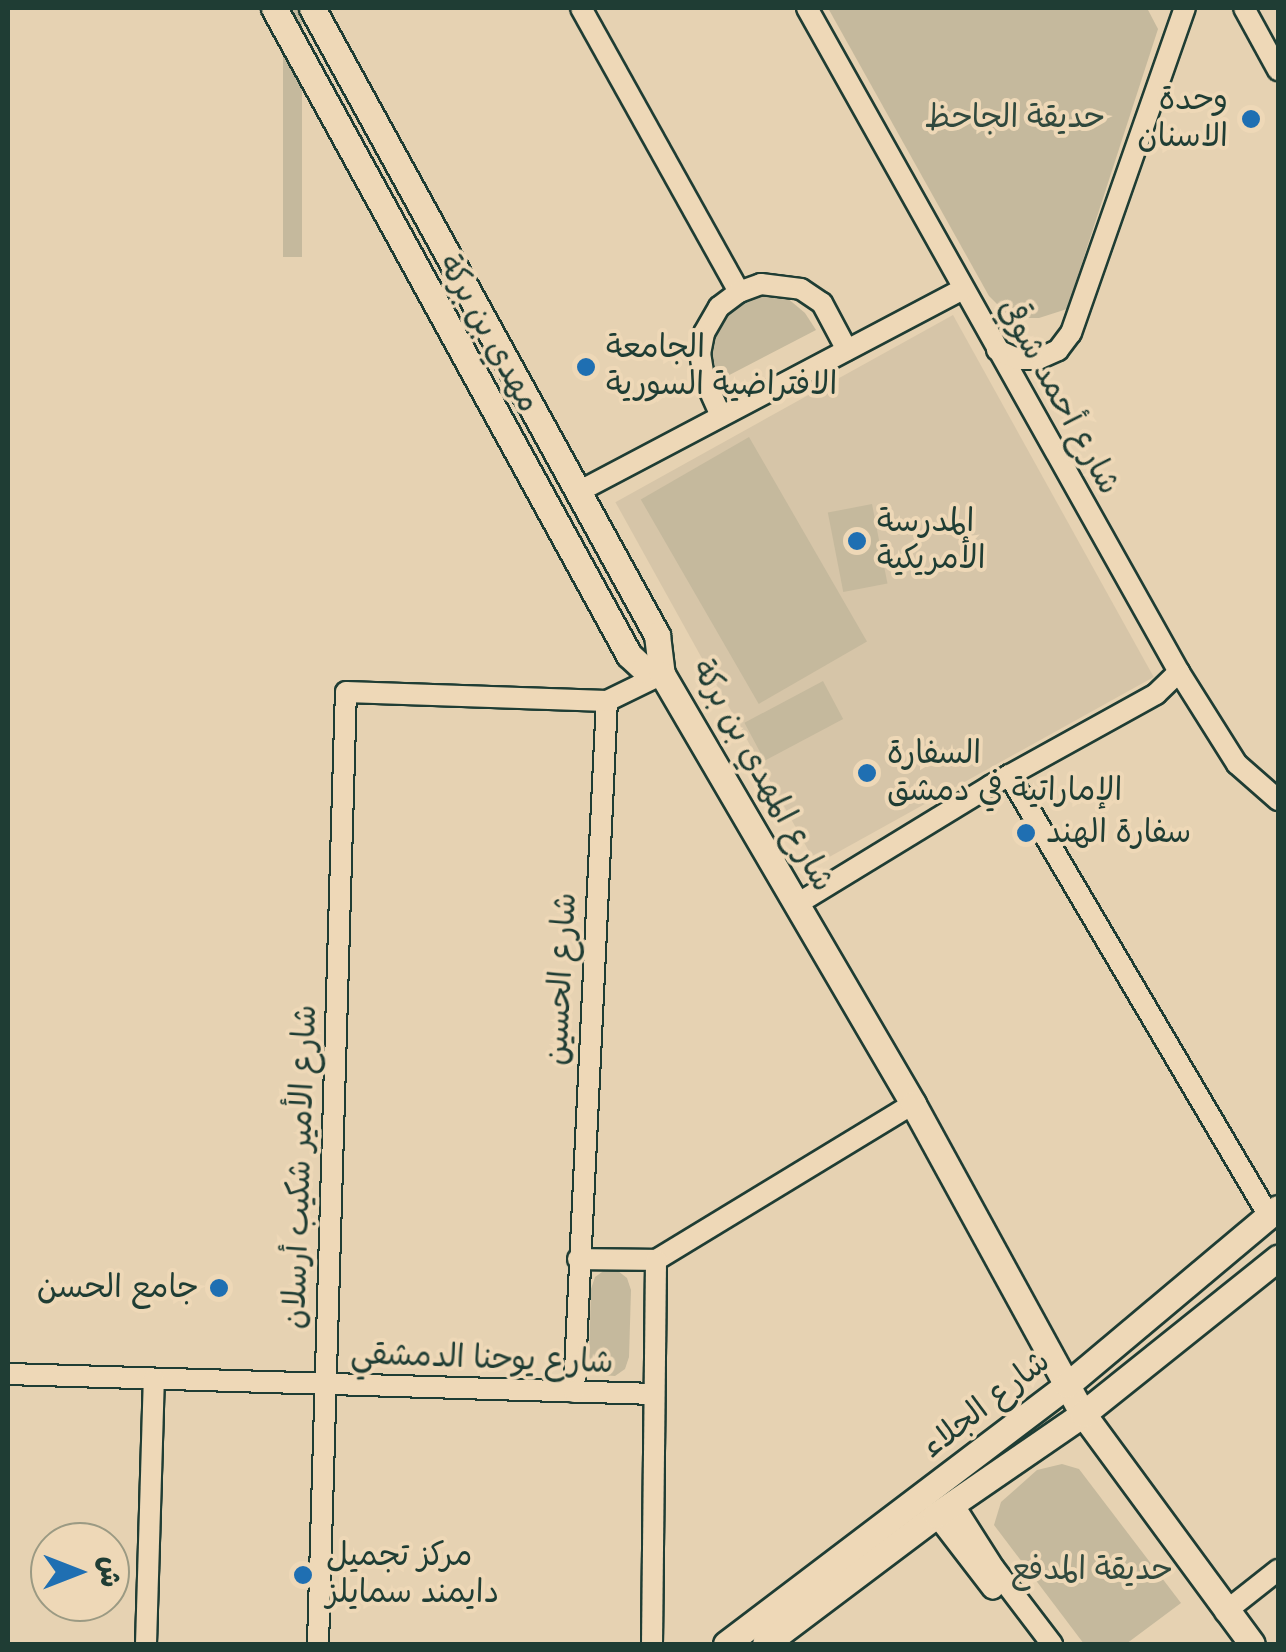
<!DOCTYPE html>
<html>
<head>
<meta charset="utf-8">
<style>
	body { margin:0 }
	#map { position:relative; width:1286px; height:1652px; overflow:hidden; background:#e6d2b2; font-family:Mynerve,"Playpen Sans Arabic",sans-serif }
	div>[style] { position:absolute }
	.built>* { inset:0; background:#d6c5a8; transform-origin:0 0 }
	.green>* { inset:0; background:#c5b99d; transform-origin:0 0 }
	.roads { filter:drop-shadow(2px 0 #1f3d34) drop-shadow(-2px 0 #1f3d34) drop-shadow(0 2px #1f3d34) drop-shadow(0 -2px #1f3d34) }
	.minor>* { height:20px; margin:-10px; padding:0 10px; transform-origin:10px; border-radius:10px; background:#eed8b7 }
	.major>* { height:25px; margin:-12.5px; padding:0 12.5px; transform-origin:12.5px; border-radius:12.5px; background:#eed8b7 }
	.dots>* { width:28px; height:28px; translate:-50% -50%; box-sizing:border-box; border:5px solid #eed8b7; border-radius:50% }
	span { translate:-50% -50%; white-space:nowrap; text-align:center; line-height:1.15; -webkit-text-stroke:8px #eed8b7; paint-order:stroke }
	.poi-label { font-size:32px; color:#1f3d34 }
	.right { translate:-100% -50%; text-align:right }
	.left { translate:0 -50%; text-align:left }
	.park-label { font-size:32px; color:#30493e }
	.street-label { font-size:32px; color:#1f3d34 }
	.frame { position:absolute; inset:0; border:10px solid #1f3d34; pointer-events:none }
	.north { position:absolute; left:30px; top:1522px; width:100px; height:100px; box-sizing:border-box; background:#eed8b7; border:2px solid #9b9a83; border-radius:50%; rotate:90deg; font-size:28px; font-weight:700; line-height:40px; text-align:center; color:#1f3d34 }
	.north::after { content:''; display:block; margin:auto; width:35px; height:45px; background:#1f6fb2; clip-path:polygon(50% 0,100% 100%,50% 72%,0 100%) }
</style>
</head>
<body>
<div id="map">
	<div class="built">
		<i style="left:953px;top:315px;width:414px;height:386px;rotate:61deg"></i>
	</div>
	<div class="green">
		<i style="left:283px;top:8px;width:19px;height:249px"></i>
		<i style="clip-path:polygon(828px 8px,1147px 8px,1158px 29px,1067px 309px,1039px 318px,1011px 318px,989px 296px)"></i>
		<i style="clip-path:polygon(760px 294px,786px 297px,805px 313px,816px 330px,714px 383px,709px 338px,738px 303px)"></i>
		<i style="left:749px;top:437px;width:236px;height:125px;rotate:60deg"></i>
		<i style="left:872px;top:504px;width:81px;height:45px;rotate:79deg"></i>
		<i style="left:823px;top:681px;width:43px;height:89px;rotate:62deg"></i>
		<i style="clip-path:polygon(605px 1270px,618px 1271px,627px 1278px,631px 1290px,629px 1357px,625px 1369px,615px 1376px,602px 1375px,592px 1368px,589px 1356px,591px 1289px,595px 1277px)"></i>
		<i style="clip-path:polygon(1062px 1464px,1079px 1469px,1181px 1603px,1126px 1644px,1084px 1644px,994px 1525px,1001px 1502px,1037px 1470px)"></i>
	</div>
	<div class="roads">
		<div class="minor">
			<i style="left:581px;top:8px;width:325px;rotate:60.9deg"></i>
			<i style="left:807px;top:8px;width:761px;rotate:60.74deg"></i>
			<i style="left:1179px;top:672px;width:109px;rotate:57.8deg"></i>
			<i style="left:1237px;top:764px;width:55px;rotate:41.3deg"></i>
			<i style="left:1244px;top:8px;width:71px;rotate:61.3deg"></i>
			<i style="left:997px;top:350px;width:22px;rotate:24deg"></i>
			<i style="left:1017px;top:359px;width:21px"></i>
			<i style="left:1038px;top:359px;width:22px;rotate:-24deg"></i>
			<i style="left:1058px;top:350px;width:21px;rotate:-53deg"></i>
			<i style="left:1071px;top:333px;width:344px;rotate:-70.7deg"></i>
			<i style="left:721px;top:416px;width:42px;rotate:-114.1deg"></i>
			<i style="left:704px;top:378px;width:24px;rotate:-99deg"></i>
			<i style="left:700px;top:354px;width:21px;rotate:-79deg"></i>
			<i style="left:704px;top:333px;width:30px;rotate:-60deg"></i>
			<i style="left:719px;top:307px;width:25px;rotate:-37deg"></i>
			<i style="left:739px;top:292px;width:23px;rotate:-20deg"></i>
			<i style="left:761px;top:284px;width:40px;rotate:7.1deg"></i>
			<i style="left:801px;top:289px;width:25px;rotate:34deg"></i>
			<i style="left:822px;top:303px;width:53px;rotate:62deg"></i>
			<i style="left:578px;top:492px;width:435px;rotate:-27.8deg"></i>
			<i style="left:1009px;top:775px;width:512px;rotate:59.48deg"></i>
			<i style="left:797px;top:904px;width:226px;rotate:-31.4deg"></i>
			<i style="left:990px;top:786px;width:190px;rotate:-29deg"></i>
			<i style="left:1156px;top:694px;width:32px;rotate:-44deg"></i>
			<i style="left:578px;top:1259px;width:78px;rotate:0.7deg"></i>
			<i style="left:656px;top:1260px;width:301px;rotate:-31.3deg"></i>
			<i style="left:8px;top:1374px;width:646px;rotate:1.77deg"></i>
			<i style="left:574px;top:1392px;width:692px;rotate:-87.27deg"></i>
			<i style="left:953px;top:1504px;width:76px;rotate:57.4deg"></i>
			<i style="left:994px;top:1568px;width:96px;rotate:52.7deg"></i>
			<i style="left:936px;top:1515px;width:93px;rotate:52.4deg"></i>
			<i style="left:1225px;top:1612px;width:68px;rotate:-38.4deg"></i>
			<i style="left:146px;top:1644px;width:265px;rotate:-88.3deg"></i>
			<i style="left:318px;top:1644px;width:952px;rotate:-88.32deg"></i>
			<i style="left:346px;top:692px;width:261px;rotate:2deg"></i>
			<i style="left:607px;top:701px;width:61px;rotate:-26.1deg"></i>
			<i style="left:652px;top:1644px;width:384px;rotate:-89.4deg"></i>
		</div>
		<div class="major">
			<i style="left:274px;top:8px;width:738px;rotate:61.25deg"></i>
			<i style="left:629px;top:655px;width:21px;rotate:43deg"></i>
			<i style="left:644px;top:669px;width:19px;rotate:16deg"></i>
			<i style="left:312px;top:8px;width:716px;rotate:61.18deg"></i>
			<i style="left:657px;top:635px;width:39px;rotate:83deg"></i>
			<i style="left:662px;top:674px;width:498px;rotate:59.7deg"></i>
			<i style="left:913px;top:1104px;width:354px;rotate:61.3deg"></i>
			<i style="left:1083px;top:1414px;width:285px;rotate:53.7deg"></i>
			<i style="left:726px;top:1644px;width:428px;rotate:-37.2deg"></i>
			<i style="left:1067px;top:1385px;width:275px;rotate:-40deg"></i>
			<i style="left:765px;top:1644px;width:214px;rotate:-37deg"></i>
			<i style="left:936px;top:1515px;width:178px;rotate:-34.5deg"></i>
			<i style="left:1083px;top:1414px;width:250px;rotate:-38.7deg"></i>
		</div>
	</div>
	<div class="dots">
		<i style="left:1251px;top:119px;background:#1f6fb2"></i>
		<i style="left:586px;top:367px;background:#1f6fb2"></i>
		<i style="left:857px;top:541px;background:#1f6fb2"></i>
		<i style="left:867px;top:773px;background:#1f6fb2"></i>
		<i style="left:1026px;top:833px;background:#1f6fb2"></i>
		<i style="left:219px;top:1288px;background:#1f6fb2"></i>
		<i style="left:303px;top:1575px;background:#1f6fb2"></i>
	</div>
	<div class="poi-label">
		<span class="right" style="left:1228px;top:119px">وحدة<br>الاسنان</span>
		<span class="left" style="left:606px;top:367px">الجامعة<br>الافتراضية السورية</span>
		<span class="left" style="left:877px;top:541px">المدرسة<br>الأمريكية</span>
		<span class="left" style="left:887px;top:773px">السفارة<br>الإماراتية في دمشق</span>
		<span class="left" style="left:1046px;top:833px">سفارة الهند</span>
		<span class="right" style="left:199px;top:1288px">جامع الحسن</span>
		<span class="left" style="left:326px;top:1575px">مركز تجميل<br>دايمند سمايلز</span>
	</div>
	<div class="park-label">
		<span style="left:1015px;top:118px">حديقة الجاحظ</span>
		<span style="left:1092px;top:1570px">حديقة المدفع</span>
	</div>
	<div class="street-label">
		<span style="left:488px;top:334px;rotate:61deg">مهدي بن بركة</span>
		<span style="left:1058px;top:397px;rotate:61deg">شارع أحمد شوقي</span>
		<span style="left:762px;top:776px;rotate:61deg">شارع المهدي بن بركة</span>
		<span style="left:562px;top:979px;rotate:-87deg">شارع الحسين</span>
		<span style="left:301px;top:1167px;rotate:-88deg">شارع الأمير شكيب أرسلان</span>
		<span style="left:482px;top:1359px;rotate:2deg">شارع يوحنا الدمشقي</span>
		<span style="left:986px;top:1405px;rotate:-38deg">شارع الجلاء</span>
	</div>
	<div class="frame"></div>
	<div class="north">ش</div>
</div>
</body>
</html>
